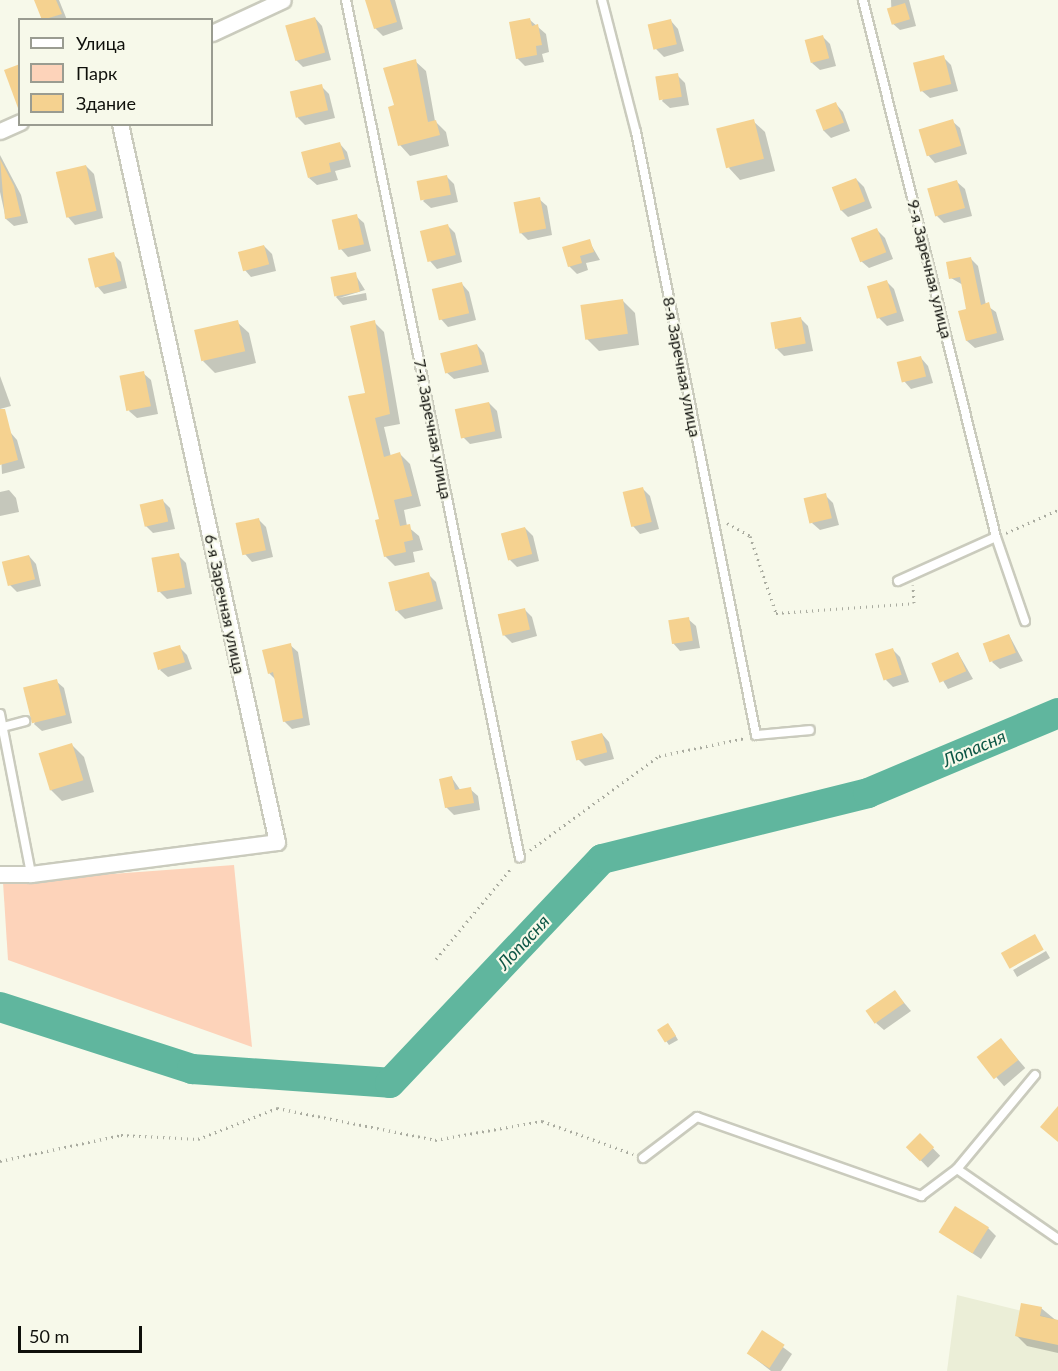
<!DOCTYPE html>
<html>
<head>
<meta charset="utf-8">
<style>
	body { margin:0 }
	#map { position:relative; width:1058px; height:1371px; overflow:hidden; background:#f7f9ea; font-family:Lato,sans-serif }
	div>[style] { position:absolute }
	.built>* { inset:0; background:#ebeed7 }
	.green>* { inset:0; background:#fdd3ba }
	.shadow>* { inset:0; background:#0003; transform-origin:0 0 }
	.river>* { height:30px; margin:-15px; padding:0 15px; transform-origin:15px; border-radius:15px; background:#60b69e }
	.building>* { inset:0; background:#f5d290; transform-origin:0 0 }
	.path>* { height:3px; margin-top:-1.5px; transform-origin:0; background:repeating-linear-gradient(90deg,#aaaca0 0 1.5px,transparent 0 6px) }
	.roads { filter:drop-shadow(2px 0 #cacbbd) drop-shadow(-2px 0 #cacbbd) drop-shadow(0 2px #cacbbd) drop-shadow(0 -2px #cacbbd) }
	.service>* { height:8px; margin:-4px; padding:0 4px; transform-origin:4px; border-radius:4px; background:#fff }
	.minor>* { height:15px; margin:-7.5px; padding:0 7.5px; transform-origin:7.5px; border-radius:7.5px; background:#fff }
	span { translate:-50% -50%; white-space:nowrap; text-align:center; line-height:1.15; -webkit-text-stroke:4.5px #f7f9ea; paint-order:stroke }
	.street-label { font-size:16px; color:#0f100b }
	.water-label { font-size:18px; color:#0e5746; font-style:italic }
	.legend { position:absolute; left:18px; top:18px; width:195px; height:108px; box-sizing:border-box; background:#f7f9ea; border:2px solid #9a9c91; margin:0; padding:8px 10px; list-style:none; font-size:18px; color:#0f100b }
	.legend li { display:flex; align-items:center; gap:12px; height:30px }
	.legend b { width:30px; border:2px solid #9a9c91 }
	.scale { position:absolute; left:18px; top:1326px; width:124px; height:27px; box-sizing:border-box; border:3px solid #0f100b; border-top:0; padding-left:8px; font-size:18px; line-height:21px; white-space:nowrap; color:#0f100b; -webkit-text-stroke:4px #f7f9ea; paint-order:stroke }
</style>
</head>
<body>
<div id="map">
	<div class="built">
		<i style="clip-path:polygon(957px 1295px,1058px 1320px,1058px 1371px,947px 1371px)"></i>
	</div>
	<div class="green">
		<i style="clip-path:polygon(234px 865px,252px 1047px,8px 960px,3px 882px)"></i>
	</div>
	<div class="shadow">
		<i style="clip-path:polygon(36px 0,59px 0,67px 20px,44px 20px)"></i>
		<i style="clip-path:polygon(366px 0,395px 0,403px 29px,383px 36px,375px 28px)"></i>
		<i style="clip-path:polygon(891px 0,909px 0,916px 26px,900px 30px,892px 23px)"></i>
		<i style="clip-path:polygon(315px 18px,322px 26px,331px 60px,303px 67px,296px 60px)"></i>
		<i style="clip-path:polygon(530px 20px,546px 34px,549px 52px,542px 54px,544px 62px,525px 66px,517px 58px)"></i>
		<i style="clip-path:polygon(671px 21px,678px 29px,684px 51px,664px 57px,656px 49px)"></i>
		<i style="clip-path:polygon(823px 37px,830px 44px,836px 66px,820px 70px,812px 63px)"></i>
		<i style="clip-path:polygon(943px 57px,951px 65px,958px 91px,930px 98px,922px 91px)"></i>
		<i style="clip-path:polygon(415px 61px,426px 71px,435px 121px,446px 132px,449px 146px,410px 156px,400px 145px,396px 106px)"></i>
		<i style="clip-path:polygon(677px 75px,685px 83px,689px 105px,670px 108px,662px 101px)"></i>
		<i style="clip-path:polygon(321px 86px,329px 94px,335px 118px,305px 125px,298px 118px,292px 94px)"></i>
		<i style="clip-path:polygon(836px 104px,843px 112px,850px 131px,831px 138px,823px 130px)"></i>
		<i style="clip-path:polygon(753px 121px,765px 132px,775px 171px,740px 180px,729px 168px)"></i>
		<i style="clip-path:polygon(952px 121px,960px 128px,967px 154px,935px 163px,928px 155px)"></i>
		<i style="clip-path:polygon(340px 144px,347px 152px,351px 167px,335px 171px,338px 180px,317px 185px,309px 178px)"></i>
		<i style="clip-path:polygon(0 155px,21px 195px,28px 223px,14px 226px,6px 219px,0 192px)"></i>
		<i style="clip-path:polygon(86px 166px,94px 174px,103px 218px,75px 225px,68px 217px)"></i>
		<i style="clip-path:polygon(446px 176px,454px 184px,458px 202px,431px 208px,423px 201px)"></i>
		<i style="clip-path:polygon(856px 179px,864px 187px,872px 208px,848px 217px,840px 209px)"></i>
		<i style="clip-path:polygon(957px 182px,965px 189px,972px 216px,944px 223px,937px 216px)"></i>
		<i style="clip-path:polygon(539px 199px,547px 206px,552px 235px,528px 240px,520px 232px)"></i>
		<i style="clip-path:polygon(356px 216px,364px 223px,371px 251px,348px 257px,341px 249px)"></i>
		<i style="clip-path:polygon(447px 225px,455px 233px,462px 262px,437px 269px,430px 261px)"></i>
		<i style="clip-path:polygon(877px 230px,885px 238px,893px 259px,869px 268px,861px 261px)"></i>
		<i style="clip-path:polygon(589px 241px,600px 260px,586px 263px,588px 270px,577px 274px,569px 266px)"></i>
		<i style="clip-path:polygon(264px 246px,272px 254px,276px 271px,251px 277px,244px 269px)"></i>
		<i style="clip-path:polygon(113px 254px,121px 262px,127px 288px,104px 294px,97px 286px)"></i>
		<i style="clip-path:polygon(970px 258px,978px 266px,986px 305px,996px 312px,1004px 340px,975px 348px,967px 341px,960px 312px,968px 310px,963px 285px,951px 278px)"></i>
		<i style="clip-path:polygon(355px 274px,365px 290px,339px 298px,366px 293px,367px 300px,343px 305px,336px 297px)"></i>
		<i style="clip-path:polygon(886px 281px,894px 289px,904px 321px,887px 326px,879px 318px)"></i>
		<i style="clip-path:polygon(462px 284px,469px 292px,476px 320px,448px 327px,441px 319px)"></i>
		<i style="clip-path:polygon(623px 301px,635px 313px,639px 345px,599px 351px,587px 339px)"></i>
		<i style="clip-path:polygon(800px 318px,808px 326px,813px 351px,784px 356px,777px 349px)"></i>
		<i style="clip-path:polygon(237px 322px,249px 333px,256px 363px,215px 373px,203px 361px)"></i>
		<i style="clip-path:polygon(374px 322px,384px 332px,400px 424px,384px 427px,391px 457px,400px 454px,410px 464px,421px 506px,404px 510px,407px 526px,419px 536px,423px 550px,413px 552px,415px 562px,395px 566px,385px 556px,367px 394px)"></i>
		<i style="clip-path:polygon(477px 345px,484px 353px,489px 372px,454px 379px,446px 372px)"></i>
		<i style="clip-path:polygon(921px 358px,928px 366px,933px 383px,911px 389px,904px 381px)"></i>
		<i style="clip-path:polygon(143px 373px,151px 380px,158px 414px,137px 418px,129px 411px)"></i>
		<i style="clip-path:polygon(0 376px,11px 406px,0 409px)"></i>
		<i style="clip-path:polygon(489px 403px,497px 411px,502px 438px,470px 444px,463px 437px)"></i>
		<i style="clip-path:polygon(10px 432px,17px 440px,25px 468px,2px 474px,0 435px)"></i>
		<i style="clip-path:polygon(643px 489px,650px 496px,659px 529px,640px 534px,633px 526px)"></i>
		<i style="clip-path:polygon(9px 490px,16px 498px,19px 512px,0 516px,0 492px)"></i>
		<i style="clip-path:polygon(825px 495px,833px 503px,839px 525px,820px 530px,812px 523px)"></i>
		<i style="clip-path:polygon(163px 501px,170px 508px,175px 529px,153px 533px,146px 526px,141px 506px)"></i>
		<i style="clip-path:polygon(258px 519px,266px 527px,273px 557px,252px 562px,245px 554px)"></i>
		<i style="clip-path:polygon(525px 528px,533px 536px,539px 561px,517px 567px,509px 559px)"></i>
		<i style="clip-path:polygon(178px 555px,186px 563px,192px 594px,167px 599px,159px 591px)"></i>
		<i style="clip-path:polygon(29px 556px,36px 564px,41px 586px,17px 592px,9px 584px)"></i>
		<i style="clip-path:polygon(428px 574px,436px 582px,443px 609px,405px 619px,397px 611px)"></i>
		<i style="clip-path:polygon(525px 610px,532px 617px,537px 636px,512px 643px,504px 635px)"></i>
		<i style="clip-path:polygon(688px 619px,696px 626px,700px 648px,680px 651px,673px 643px)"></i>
		<i style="clip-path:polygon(1009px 635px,1023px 661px,1000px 669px,992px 662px)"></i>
		<i style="clip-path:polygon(290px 645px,298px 652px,310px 725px,292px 729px,284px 721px,276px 680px,269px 673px)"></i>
		<i style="clip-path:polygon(179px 647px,187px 655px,192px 669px,168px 677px,160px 670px)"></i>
		<i style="clip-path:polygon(893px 650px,900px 657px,909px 682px,893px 687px,886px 680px)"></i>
		<i style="clip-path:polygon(958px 653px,973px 679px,948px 689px,933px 664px)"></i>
		<i style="clip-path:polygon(56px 681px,64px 688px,72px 723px,42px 731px,34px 724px)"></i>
		<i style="clip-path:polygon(602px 734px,609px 742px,614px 759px,585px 766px,577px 758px)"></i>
		<i style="clip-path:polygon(72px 745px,84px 757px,94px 792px,62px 801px,50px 789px)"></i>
		<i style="clip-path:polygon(452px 778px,461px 791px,470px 789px,478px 796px,480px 810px,454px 815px,446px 807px)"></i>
		<i style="left:1046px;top:951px;width:8px;height:38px;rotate:60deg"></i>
		<i style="clip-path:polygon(895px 992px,911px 1011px,884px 1030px,876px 1023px)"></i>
		<i style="clip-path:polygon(671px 1028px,678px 1040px,669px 1045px,658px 1030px)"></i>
		<i style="left:1001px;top:1040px;width:37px;height:28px;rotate:49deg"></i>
		<i style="left:920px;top:1135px;width:29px;height:17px;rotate:46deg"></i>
		<i style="clip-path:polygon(988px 1228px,996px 1236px,981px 1259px,941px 1232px)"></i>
		<i style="clip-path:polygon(1041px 1308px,1058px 1322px,1058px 1353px,1027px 1346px,1016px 1335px)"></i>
		<i style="clip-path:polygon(763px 1332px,792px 1354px,781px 1371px,771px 1371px,749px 1354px)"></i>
	</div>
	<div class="river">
		<i style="left:0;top:1007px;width:202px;rotate:17.9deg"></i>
		<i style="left:192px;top:1069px;width:198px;rotate:4deg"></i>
		<i style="left:390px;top:1083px;width:308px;rotate:-46.6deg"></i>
		<i style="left:602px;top:859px;width:274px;rotate:-13.9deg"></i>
		<i style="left:868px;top:793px;width:206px;rotate:-22.8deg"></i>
	</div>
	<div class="building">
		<i style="clip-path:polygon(34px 0,56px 0,62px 14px,42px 20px)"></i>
		<i style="clip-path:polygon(365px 0,390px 0,397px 22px,374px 29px)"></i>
		<i style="left:905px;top:3px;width:17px;height:19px;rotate:73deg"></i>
		<i style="left:315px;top:17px;width:37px;height:31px;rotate:74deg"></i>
		<i style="clip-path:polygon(530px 18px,532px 26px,538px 24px,542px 45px,536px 46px,537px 55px,516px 59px,509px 22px)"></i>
		<i style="left:671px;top:19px;width:26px;height:24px;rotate:77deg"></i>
		<i style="left:823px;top:35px;width:24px;height:19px;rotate:75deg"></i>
		<i style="left:944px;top:55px;width:30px;height:32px;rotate:76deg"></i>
		<i style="clip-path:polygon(416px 59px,428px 122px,436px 120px,440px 135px,398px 146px,388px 107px,394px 105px,383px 68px)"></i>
		<i style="clip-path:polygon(20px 64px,20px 108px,18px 108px,4px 70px)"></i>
		<i style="left:678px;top:73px;width:24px;height:23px;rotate:81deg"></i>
		<i style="left:322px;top:84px;width:27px;height:33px;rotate:77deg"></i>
		<i style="left:836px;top:102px;width:22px;height:22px;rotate:69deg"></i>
		<i style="left:754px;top:119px;width:41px;height:39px;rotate:76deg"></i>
		<i style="left:953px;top:119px;width:28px;height:36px;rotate:73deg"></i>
		<i style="clip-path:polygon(340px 142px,345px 159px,329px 163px,331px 172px,308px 178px,301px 152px)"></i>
		<i style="clip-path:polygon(0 159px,14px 186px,21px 216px,5px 219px)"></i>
		<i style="left:86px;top:165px;width:47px;height:31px;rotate:77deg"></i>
		<i style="left:447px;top:175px;width:20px;height:31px;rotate:79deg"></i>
		<i style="left:856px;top:178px;width:25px;height:26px;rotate:69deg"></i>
		<i style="left:957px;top:180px;width:29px;height:31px;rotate:74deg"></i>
		<i style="left:540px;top:197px;width:32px;height:27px;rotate:79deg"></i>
		<i style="left:357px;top:214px;width:31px;height:26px;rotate:77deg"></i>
		<i style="left:448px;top:224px;width:32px;height:29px;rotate:76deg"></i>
		<i style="left:877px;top:228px;width:26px;height:28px;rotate:69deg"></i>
		<i style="clip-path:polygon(590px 239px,594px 252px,580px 256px,582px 263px,568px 267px,562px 247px)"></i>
		<i style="left:264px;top:245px;width:20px;height:27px;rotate:75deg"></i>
		<i style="left:114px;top:252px;width:30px;height:27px;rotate:76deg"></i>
		<i style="clip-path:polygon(971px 257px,981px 305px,989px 302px,997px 333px,966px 341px,958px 311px,966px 309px,960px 277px,949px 279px,946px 262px)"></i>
		<i style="left:356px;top:272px;width:20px;height:26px;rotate:79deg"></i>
		<i style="left:887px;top:280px;width:34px;height:21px;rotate:73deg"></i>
		<i style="left:462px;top:282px;width:32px;height:31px;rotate:77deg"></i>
		<i style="left:623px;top:299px;width:35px;height:43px;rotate:82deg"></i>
		<i style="left:801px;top:317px;width:27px;height:31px;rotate:80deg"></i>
		<i style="left:238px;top:320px;width:32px;height:45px;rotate:77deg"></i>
		<i style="clip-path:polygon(375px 320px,390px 414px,375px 418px,384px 457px,400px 452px,412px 496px,394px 500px,400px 526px,410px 524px,413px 540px,404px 542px,406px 552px,384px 557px,375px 520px,379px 519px,348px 396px,365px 393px,350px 326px)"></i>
		<i style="left:477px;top:344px;width:21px;height:38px;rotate:76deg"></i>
		<i style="left:921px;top:356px;width:21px;height:25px;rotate:76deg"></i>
		<i style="left:144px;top:371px;width:36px;height:25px;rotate:79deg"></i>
		<i style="left:489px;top:402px;width:30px;height:35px;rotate:78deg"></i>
		<i style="clip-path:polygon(0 409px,5px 409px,18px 460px,0 465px)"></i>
		<i style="left:643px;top:487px;width:36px;height:21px;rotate:76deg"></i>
		<i style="left:826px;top:493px;width:26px;height:23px;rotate:77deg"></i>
		<i style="left:163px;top:499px;width:23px;height:24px;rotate:77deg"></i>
		<i style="left:259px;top:518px;width:33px;height:24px;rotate:78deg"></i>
		<i style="left:525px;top:527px;width:28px;height:25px;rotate:75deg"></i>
		<i style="left:179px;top:553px;width:35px;height:28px;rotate:80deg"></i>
		<i style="left:29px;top:555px;width:25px;height:28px;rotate:76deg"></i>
		<i style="left:429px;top:572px;width:30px;height:42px;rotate:76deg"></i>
		<i style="left:525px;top:608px;width:22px;height:28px;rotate:77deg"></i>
		<i style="left:689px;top:617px;width:24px;height:21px;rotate:81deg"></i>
		<i style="left:1009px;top:634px;width:20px;height:28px;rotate:70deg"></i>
		<i style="clip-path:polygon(291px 643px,303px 718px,283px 722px,273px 672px,268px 674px,262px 650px)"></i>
		<i style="left:180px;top:645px;width:18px;height:28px;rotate:74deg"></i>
		<i style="left:893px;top:648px;width:28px;height:19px;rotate:72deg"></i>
		<i style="left:958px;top:652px;width:21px;height:29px;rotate:67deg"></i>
		<i style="left:57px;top:679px;width:37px;height:35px;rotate:76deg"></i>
		<i style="left:602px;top:733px;width:20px;height:32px;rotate:75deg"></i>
		<i style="left:72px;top:743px;width:39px;height:35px;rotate:73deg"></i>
		<i style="clip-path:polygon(452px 776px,455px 790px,471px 787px,474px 803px,445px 808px,439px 779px)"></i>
		<i style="left:1035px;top:934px;width:18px;height:39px;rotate:61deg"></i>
		<i style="left:895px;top:990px;width:16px;height:36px;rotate:55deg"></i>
		<i style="left:668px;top:1023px;width:15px;height:13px;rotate:58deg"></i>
		<i style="left:1001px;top:1038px;width:28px;height:31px;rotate:52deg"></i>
		<i style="clip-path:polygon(1058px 1106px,1058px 1142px,1040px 1127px)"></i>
		<i style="left:920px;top:1133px;width:20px;height:20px;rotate:45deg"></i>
		<i style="left:955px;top:1206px;width:40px;height:31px;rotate:32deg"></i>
		<i style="clip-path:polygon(1021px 1303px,1042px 1307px,1040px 1316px,1058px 1320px,1058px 1345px,1015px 1336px)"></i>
		<i style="left:762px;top:1330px;width:27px;height:28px;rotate:33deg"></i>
	</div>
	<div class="path">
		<i style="left:727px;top:523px;width:26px;rotate:29deg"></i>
		<i style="left:750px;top:536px;width:81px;rotate:71.3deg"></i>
		<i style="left:776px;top:613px;width:138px;rotate:-4.1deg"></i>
		<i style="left:914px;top:603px;width:18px;rotate:-93deg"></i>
		<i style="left:1006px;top:533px;width:57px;rotate:-23.9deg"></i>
		<i style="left:530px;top:850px;width:160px;rotate:-36.1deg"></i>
		<i style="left:659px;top:756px;width:88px;rotate:-11.8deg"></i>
		<i style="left:436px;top:959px;width:119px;rotate:-50.4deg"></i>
		<i style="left:0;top:1161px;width:124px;rotate:-12.1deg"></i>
		<i style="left:121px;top:1135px;width:77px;rotate:3deg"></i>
		<i style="left:198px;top:1139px;width:85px;rotate:-21.4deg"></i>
		<i style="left:277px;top:1108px;width:161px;rotate:11.4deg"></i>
		<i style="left:435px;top:1140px;width:109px;rotate:-10.1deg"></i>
		<i style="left:542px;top:1121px;width:97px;rotate:19.9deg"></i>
	</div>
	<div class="roads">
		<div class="service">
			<i style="left:346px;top:0;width:875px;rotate:78.54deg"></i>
			<i style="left:602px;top:0;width:136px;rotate:75.6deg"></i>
			<i style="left:636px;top:132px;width:615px;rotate:78.74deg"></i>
			<i style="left:756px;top:735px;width:54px;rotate:-5.3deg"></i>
			<i style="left:863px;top:0;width:553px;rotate:76.09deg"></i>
			<i style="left:996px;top:537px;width:89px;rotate:71deg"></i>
			<i style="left:898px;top:581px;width:107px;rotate:-24.2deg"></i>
			<i style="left:0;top:714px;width:163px;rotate:79deg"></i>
			<i style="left:3px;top:727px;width:23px;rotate:-15deg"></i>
			<i style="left:1035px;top:1075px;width:122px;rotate:129.7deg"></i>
			<i style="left:957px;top:1169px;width:123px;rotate:34.7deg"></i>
			<i style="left:643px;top:1158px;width:68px;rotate:-37.2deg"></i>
			<i style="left:697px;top:1117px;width:238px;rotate:19.4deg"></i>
			<i style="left:921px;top:1196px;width:45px;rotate:-36.9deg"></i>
		</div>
		<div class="minor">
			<i style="left:212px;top:33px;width:78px;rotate:-24.9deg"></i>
			<i style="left:0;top:131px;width:22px;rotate:-24deg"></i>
			<i style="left:0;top:874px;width:31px"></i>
			<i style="left:31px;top:874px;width:248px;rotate:-7.4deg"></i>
			<i style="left:277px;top:842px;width:735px;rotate:-102.33deg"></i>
		</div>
	</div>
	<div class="street-label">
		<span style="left:930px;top:269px;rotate:76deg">9-я Заречная улица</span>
		<span style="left:682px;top:367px;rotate:79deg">8-я Заречная улица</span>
		<span style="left:433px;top:429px;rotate:79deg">7-я Заречная улица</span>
		<span style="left:225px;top:604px;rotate:78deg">6-я Заречная улица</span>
	</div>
	<div class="water-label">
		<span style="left:974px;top:748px;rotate:-23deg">Лопасня</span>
		<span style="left:523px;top:942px;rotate:-47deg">Лопасня</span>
	</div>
	<ul class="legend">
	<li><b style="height:8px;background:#fff"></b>Улица</li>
	<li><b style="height:16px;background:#fdd3ba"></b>Парк</li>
	<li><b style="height:16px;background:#f5d290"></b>Здание</li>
	</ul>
	<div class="scale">50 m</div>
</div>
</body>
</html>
